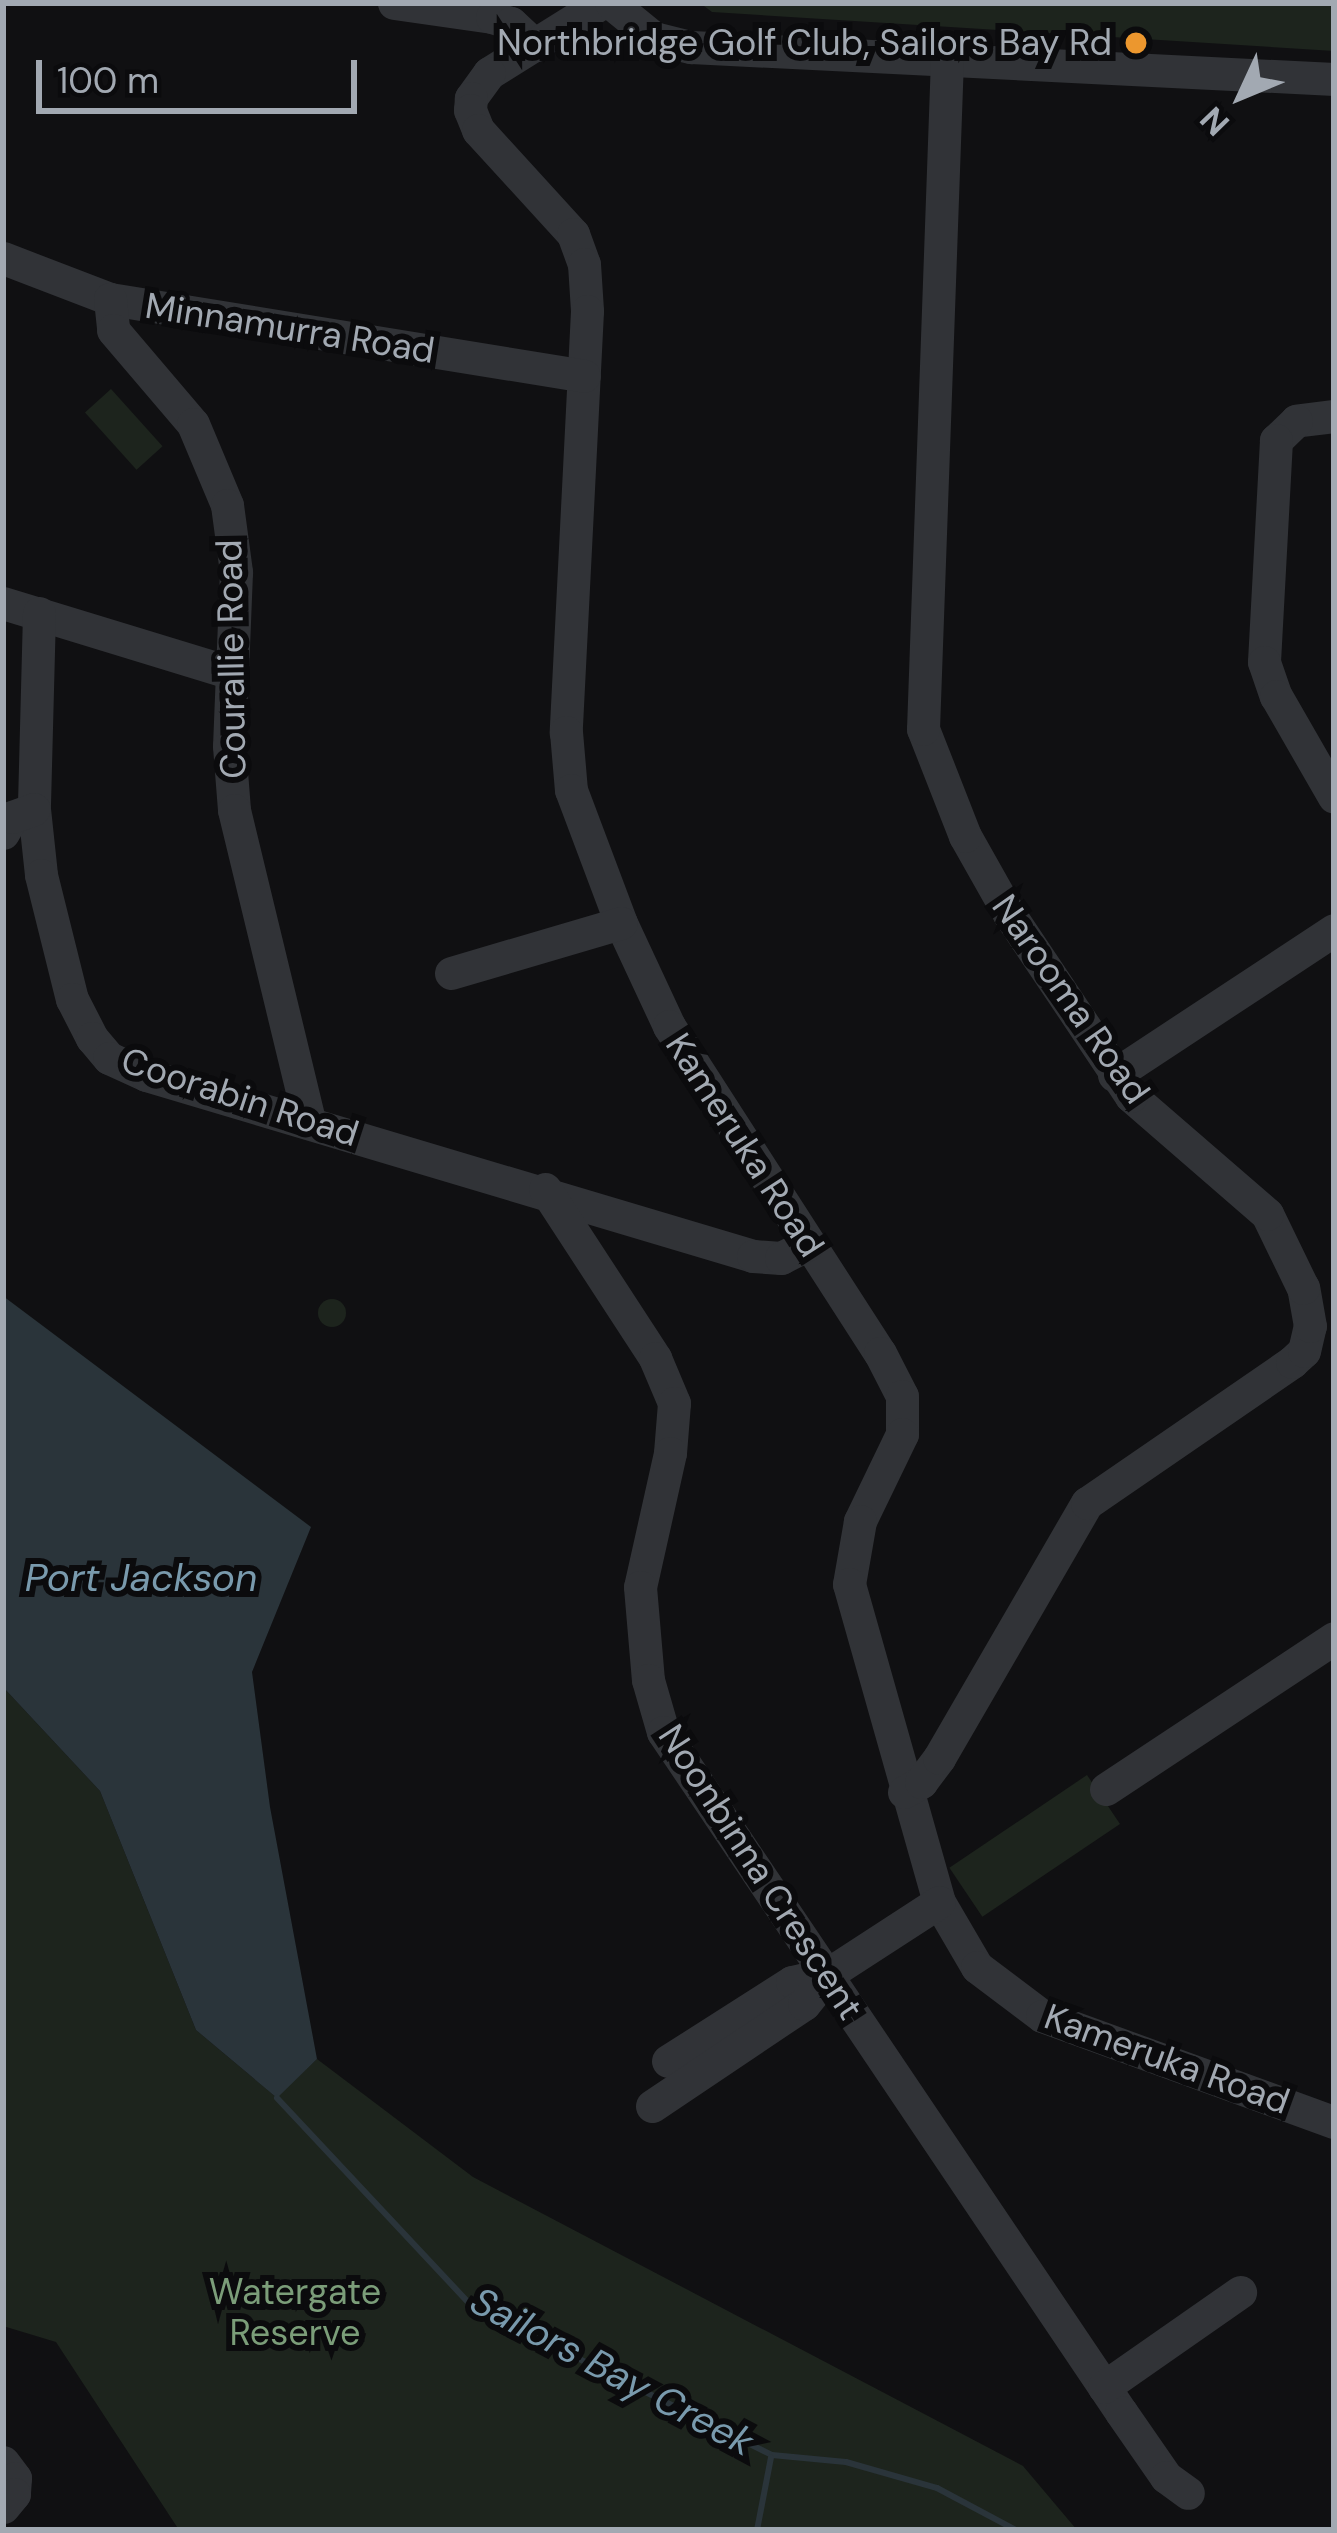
<!DOCTYPE html>
<html>
<head>
<meta charset="utf-8">
<style>
	body { margin:0 }
	#map { position:relative; width:1337px; height:2533px; overflow:hidden; background:#101012; font-family:"DM Sans",sans-serif }
	div>[style] { position:absolute }
	.green>* { inset:0; background:#1d241d; transform-origin:0 0 }
	.round { border-radius:50% }
	.water>* { inset:0; background:#2a343a }
	.stream>* { height:6px; margin:-3px; padding:0 3px; transform-origin:3px; border-radius:3px; background:#2a343a }
	.minor>* { height:33px; margin:-16.5px; padding:0 16.5px; transform-origin:16.5px; border-radius:16.5px; background:#313337 }
	.dots>* { width:33px; height:33px; translate:-50% -50%; box-sizing:border-box; border:6px solid #0b0b0d; border-radius:50% }
	span { translate:-50% -50%; white-space:nowrap; text-align:center; line-height:1.15; -webkit-text-stroke:12px #0b0b0d; paint-order:stroke }
	.poi-label { font-size:36px; color:#a2a9b2 }
	.right { translate:-100% -50%; text-align:right }
	.street-label { font-size:36px; color:#a2a9b2 }
	.park-label { font-size:36px; color:#7b9d79 }
	.water-label { font-size:39px; color:#799aad; font-style:italic }
	.frame { position:absolute; inset:0; border:6px solid #a2a9b2; pointer-events:none }
	.north { position:absolute; left:1181px; top:36px; width:120px; height:120px; -webkit-text-stroke:9px #0b0b0d; paint-order:stroke; rotate:226deg; font-size:33px; font-weight:700; line-height:48px; text-align:center; color:#a2a9b2 }
	.north::after { content:''; display:block; margin:auto; width:42px; height:54px; background:#a2a9b2; clip-path:polygon(50% 0,100% 100%,50% 72%,0 100%) }
	.scale { position:absolute; left:36px; top:60px; width:321px; height:54px; box-sizing:border-box; border:6px solid #a2a9b2; border-top:0; padding-left:15px; font-size:36px; line-height:42px; white-space:nowrap; color:#a2a9b2; -webkit-text-stroke:9px #0b0b0d; paint-order:stroke }
</style>
</head>
<body>
<div id="map">
	<div class="green">
		<i style="clip-path:polygon(700px 3px,1334px 3px,1334px 51px,712px 12px)"></i>
		<i style="left:111px;top:389px;width:77px;height:35px;rotate:48deg"></i>
		<i class="round" style="left:318px;top:1299px;width:28px;height:28px"></i>
		<i style="clip-path:polygon(3px 1687px,100px 1791px,196px 2030px,276px 2097px,317px 2059px,473px 2177px,1023px 2466px,1077px 2530px,179px 2530px,56px 2342px,3px 2326px)"></i>
		<i style="left:1087px;top:1775px;width:59px;height:166px;rotate:56deg"></i>
	</div>
	<div class="water">
		<i style="clip-path:polygon(3px 1296px,311px 1527px,252px 1672px,270px 1807px,317px 2059px,277px 2098px,196px 2030px,100px 1791px,3px 1687px)"></i>
	</div>
	<div class="stream">
		<i style="left:277px;top:2098px;width:284px;rotate:46.9deg"></i>
		<i style="left:471px;top:2305px;width:336px;rotate:26.5deg"></i>
		<i style="left:772px;top:2455px;width:74px;rotate:5.4deg"></i>
		<i style="left:846px;top:2462px;width:95px;rotate:15.9deg"></i>
		<i style="left:937px;top:2488px;width:89px;rotate:28deg"></i>
		<i style="left:757px;top:2530px;width:74px;rotate:-79.1deg"></i>
	</div>
	<div class="minor">
		<i style="left:394px;top:3px;width:99px;rotate:8.1deg"></i>
		<i style="left:492px;top:17px;width:20px;rotate:18deg"></i>
		<i style="left:511px;top:23px;width:33px;rotate:43deg"></i>
		<i style="left:601px;top:3px;width:132px;rotate:148deg"></i>
		<i style="left:489px;top:73px;width:31px;rotate:126deg"></i>
		<i style="left:471px;top:98px;width:12px;rotate:95deg"></i>
		<i style="left:470px;top:110px;width:22px;rotate:68deg"></i>
		<i style="left:478px;top:130px;width:141px;rotate:47.6deg"></i>
		<i style="left:573px;top:234px;width:32px;rotate:70deg"></i>
		<i style="left:584px;top:264px;width:47px;rotate:86.3deg"></i>
		<i style="left:587px;top:311px;width:422px;rotate:92.9deg"></i>
		<i style="left:566px;top:732px;width:58px;rotate:85.1deg"></i>
		<i style="left:571px;top:790px;width:142px;rotate:69.4deg"></i>
		<i style="left:621px;top:923px;width:114px;rotate:65deg"></i>
		<i style="left:669px;top:1026px;width:389px;rotate:57.2deg"></i>
		<i style="left:880px;top:1353px;width:48px;rotate:62.9deg"></i>
		<i style="left:902px;top:1396px;width:38px;rotate:90deg"></i>
		<i style="left:902px;top:1434px;width:97px;rotate:115.8deg"></i>
		<i style="left:860px;top:1521px;width:64px;rotate:99.9deg"></i>
		<i style="left:849px;top:1584px;width:330px;rotate:74.2deg"></i>
		<i style="left:939px;top:1902px;width:75px;rotate:59.7deg"></i>
		<i style="left:977px;top:1967px;width:81px;rotate:37deg"></i>
		<i style="left:1042px;top:2016px;width:311px;rotate:20deg"></i>
		<i style="left:611px;top:3px;width:55px;rotate:39.1deg"></i>
		<i style="left:654px;top:38px;width:38px;rotate:14deg"></i>
		<i style="left:691px;top:47px;width:644px;rotate:2.85deg"></i>
		<i style="left:3px;top:258px;width:115px;rotate:21deg"></i>
		<i style="left:110px;top:299px;width:480px;rotate:9.2deg"></i>
		<i style="left:110px;top:299px;width:31px;rotate:84deg"></i>
		<i style="left:113px;top:330px;width:123px;rotate:49.6deg"></i>
		<i style="left:193px;top:424px;width:88px;rotate:67.2deg"></i>
		<i style="left:227px;top:505px;width:68px;rotate:82.3deg"></i>
		<i style="left:236px;top:572px;width:174px;rotate:92.3deg"></i>
		<i style="left:229px;top:746px;width:64px;rotate:85.5deg"></i>
		<i style="left:234px;top:810px;width:320px;rotate:76.4deg"></i>
		<i style="left:1334px;top:416px;width:38px;rotate:173deg"></i>
		<i style="left:1296px;top:421px;width:28px;rotate:136deg"></i>
		<i style="left:1276px;top:440px;width:222px;rotate:93.1deg"></i>
		<i style="left:1264px;top:662px;width:36px;rotate:71deg"></i>
		<i style="left:1276px;top:696px;width:116px;rotate:60.1deg"></i>
		<i style="left:3px;top:603px;width:239px;rotate:17deg"></i>
		<i style="left:39px;top:613px;width:196px;rotate:91.5deg"></i>
		<i style="left:34px;top:809px;width:66px;rotate:83.9deg"></i>
		<i style="left:41px;top:875px;width:128px;rotate:76deg"></i>
		<i style="left:72px;top:999px;width:44px;rotate:62.9deg"></i>
		<i style="left:92px;top:1038px;width:26px;rotate:50deg"></i>
		<i style="left:109px;top:1058px;width:41px;rotate:24.7deg"></i>
		<i style="left:146px;top:1075px;width:633px;rotate:16.6deg"></i>
		<i style="left:753px;top:1256px;width:28px;rotate:4deg"></i>
		<i style="left:781px;top:1258px;width:30px;rotate:-27deg"></i>
		<i style="left:3px;top:833px;width:18px;rotate:-61deg"></i>
		<i style="left:12px;top:817px;width:23px;rotate:-20deg"></i>
		<i style="left:451px;top:973px;width:177px;rotate:-16.4deg"></i>
		<i style="left:1114px;top:1075px;width:263px;rotate:-33.4deg"></i>
		<i style="left:545px;top:1189px;width:202px;rotate:56.9deg"></i>
		<i style="left:655px;top:1358px;width:49px;rotate:67.1deg"></i>
		<i style="left:674px;top:1403px;width:50px;rotate:94.6deg"></i>
		<i style="left:670px;top:1453px;width:137px;rotate:102.6deg"></i>
		<i style="left:640px;top:1587px;width:93px;rotate:85.1deg"></i>
		<i style="left:648px;top:1680px;width:54px;rotate:73.9deg"></i>
		<i style="left:663px;top:1732px;width:820px;rotate:56.04deg"></i>
		<i style="left:1121px;top:2412px;width:79px;rotate:55.3deg"></i>
		<i style="left:1166px;top:2477px;width:27px;rotate:36deg"></i>
		<i style="left:1106px;top:1789px;width:273px;rotate:-33.5deg"></i>
		<i style="left:904px;top:1792px;width:20px;rotate:-30deg"></i>
		<i style="left:921px;top:1782px;width:30px;rotate:-53deg"></i>
		<i style="left:939px;top:1758px;width:295px;rotate:-59.9deg"></i>
		<i style="left:1087px;top:1503px;width:249px;rotate:-34.5deg"></i>
		<i style="left:1292px;top:1362px;width:16px;rotate:-43deg"></i>
		<i style="left:1304px;top:1351px;width:26px;rotate:-77deg"></i>
		<i style="left:1310px;top:1326px;width:39px;rotate:-100deg"></i>
		<i style="left:1303px;top:1288px;width:82px;rotate:-115.9deg"></i>
		<i style="left:1267px;top:1214px;width:180px;rotate:-139.1deg"></i>
		<i style="left:1131px;top:1096px;width:219px;rotate:-123.8deg"></i>
		<i style="left:1009px;top:914px;width:90px;rotate:-119.4deg"></i>
		<i style="left:965px;top:836px;width:115px;rotate:-111.4deg"></i>
		<i style="left:923px;top:729px;width:669px;rotate:-87.95deg"></i>
		<i style="left:668px;top:2061px;width:147px;rotate:-32.5deg"></i>
		<i style="left:792px;top:1982px;width:37px;rotate:-13deg"></i>
		<i style="left:652px;top:2106px;width:183px;rotate:-33.9deg"></i>
		<i style="left:804px;top:2004px;width:38px;rotate:-51deg"></i>
		<i style="left:828px;top:1974px;width:132px;rotate:-33deg"></i>
		<i style="left:1104px;top:2387px;width:166px;rotate:-34.9deg"></i>
		<i style="left:3px;top:2462px;width:20px;rotate:53deg"></i>
		<i style="left:15px;top:2478px;width:16px;rotate:94deg"></i>
		<i style="left:14px;top:2494px;width:17px;rotate:130deg"></i>
	</div>
	<div class="dots">
		<i style="left:1136px;top:43px;background:#ec972e"></i>
	</div>
	<div class="poi-label">
		<span class="right" style="left:1112px;top:43px">Northbridge Golf Club, Sailors Bay Rd</span>
	</div>
	<div class="street-label">
		<span style="left:290px;top:328px;rotate:9deg">Minnamurra Road</span>
		<span style="left:231px;top:659px;rotate:-91deg">Courallie Road</span>
		<span style="left:1071px;top:999px;rotate:55deg">Narooma Road</span>
		<span style="left:240px;top:1097px;rotate:18deg">Coorabin Road</span>
		<span style="left:745px;top:1145px;rotate:57deg">Kameruka Road</span>
		<span style="left:761px;top:1872px;rotate:57deg">Noonbinna Crescent</span>
		<span style="left:1167px;top:2059px;rotate:20deg">Kameruka Road</span>
	</div>
	<div class="park-label">
		<span style="left:295px;top:2312px">Watergate<br>Reserve</span>
	</div>
	<div class="water-label">
		<span style="left:141px;top:1578px">Port Jackson</span>
		<span style="left:612px;top:2372px;rotate:28deg">Sailors Bay Creek</span>
	</div>
	<div class="frame"></div>
	<div class="north">N</div>
	<div class="scale">100 m</div>
</div>
</body>
</html>
